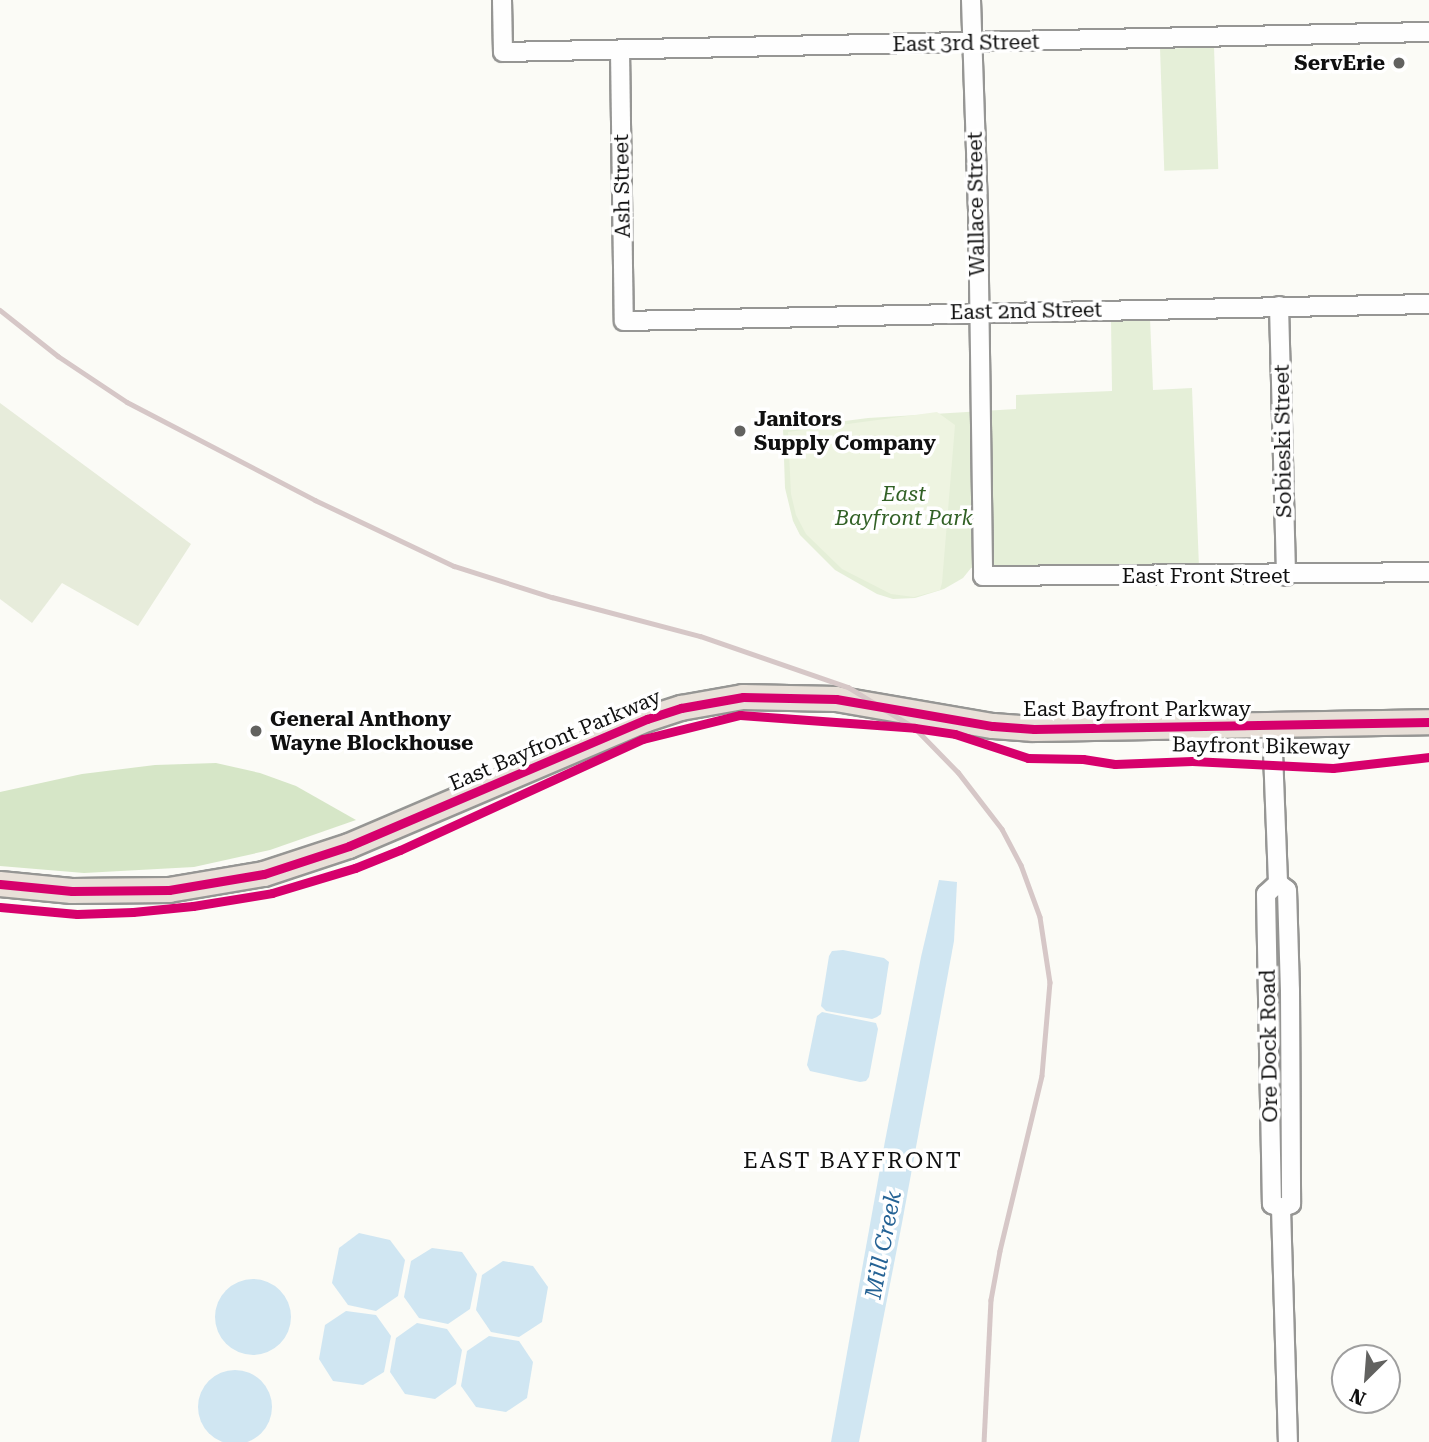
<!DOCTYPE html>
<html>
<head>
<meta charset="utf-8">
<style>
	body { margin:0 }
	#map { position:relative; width:1429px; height:1442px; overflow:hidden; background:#fbfbf6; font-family:"Roboto Serif",serif }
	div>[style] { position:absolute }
	.green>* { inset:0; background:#e5efd8; transform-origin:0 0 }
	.forest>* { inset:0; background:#d6e6c7 }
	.cemetery>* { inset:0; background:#e7ecdb }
	.pitch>* { inset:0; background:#eef4e1 }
	.water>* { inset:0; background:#d0e6f2 }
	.round { border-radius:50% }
	.roads { filter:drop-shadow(2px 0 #969694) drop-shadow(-2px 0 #969694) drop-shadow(0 2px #969694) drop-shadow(0 -2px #969694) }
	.minor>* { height:18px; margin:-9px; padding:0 9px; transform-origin:9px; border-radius:9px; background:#fefefe }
	.highway>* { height:24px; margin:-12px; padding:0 12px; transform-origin:12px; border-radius:12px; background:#e8e0d8 }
	.rail>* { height:4.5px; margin:-2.25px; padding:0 2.25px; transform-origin:2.25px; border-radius:2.25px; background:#d6c7c7 }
	.cycleway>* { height:9px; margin:-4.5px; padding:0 4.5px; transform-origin:4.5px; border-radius:4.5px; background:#d6006c }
	.dots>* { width:19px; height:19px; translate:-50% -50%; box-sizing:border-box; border:4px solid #fff; border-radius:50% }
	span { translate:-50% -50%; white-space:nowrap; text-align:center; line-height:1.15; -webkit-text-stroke:7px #fff; paint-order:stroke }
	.street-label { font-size:21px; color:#101010 }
	.poi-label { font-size:21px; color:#101010; font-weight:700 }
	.right { translate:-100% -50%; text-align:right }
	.left { translate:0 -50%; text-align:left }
	.park-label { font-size:21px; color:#326126; font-style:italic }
	.neighbourhood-label { font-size:23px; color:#101010; letter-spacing:2px }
	.water-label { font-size:23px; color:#256395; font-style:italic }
	.north { position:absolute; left:1331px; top:1344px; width:70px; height:70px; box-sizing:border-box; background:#fff; border:2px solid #9f9f9f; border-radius:50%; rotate:205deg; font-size:19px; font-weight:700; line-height:28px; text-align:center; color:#101010 }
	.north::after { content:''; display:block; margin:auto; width:24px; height:32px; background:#626260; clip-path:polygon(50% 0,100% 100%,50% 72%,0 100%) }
</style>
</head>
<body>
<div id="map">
	<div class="green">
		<i style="left:1214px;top:47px;width:122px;height:54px;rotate:88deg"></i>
		<i style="clip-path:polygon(1150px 318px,1153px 390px,1192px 388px,1199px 567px,971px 568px,963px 578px,944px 589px,915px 598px,893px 599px,877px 594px,835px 570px,800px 535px,793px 521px,785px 488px,783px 429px,868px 418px,1016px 409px,1016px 395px,1112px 391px,1111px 320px)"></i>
	</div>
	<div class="forest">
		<i style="clip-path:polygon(216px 763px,260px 773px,296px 786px,356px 820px,270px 850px,194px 867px,84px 873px,0 866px,0 792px,82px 774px,155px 765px)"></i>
	</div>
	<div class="cemetery">
		<i style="clip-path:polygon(0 403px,191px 544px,138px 626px,62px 583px,32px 623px,0 599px)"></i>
	</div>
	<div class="pitch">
		<i style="clip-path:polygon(937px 412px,955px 425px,942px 583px,940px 590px,914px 597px,891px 594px,842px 569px,806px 534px,796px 515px,791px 494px,788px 432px)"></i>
	</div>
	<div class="water">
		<i style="clip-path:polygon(939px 880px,957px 882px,954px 941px,902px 1223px,859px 1442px,831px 1442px,885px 1141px,921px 957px)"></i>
		<i style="clip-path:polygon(843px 950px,884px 958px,889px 962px,881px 1014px,877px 1017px,872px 1019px,826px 1011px,821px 1006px,829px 956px,832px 951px)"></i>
		<i style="clip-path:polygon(822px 1012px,876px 1023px,878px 1029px,869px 1077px,866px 1081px,860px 1082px,810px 1071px,807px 1065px,817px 1016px)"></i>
		<i style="clip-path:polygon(359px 1233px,390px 1240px,405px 1260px,398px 1296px,376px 1311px,348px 1305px,332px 1283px,339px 1248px)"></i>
		<i style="clip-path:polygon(432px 1248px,462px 1252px,477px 1274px,470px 1309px,448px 1324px,419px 1318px,404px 1297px,411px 1261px)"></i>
		<i style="clip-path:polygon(503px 1261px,533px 1266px,548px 1287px,542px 1322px,519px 1337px,491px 1332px,476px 1310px,482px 1275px)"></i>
		<i class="round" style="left:215px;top:1279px;width:76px;height:76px"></i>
		<i style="clip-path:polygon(346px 1311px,376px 1315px,391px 1336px,384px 1372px,363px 1385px,333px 1381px,319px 1359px,325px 1325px)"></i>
		<i style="clip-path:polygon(417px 1323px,447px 1329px,462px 1350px,456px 1384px,435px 1399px,405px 1394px,390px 1372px,396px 1338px)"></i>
		<i style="clip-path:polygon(489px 1336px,519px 1341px,533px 1362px,527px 1398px,506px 1412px,476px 1407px,461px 1386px,467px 1351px)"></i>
		<i class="round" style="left:198px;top:1370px;width:74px;height:74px"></i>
	</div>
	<div class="roads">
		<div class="minor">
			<i style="left:502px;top:0;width:52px;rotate:88.9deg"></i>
			<i style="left:503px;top:52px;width:926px;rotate:-1.24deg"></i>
			<i style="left:971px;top:0;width:209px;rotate:88.1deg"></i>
			<i style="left:978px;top:209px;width:367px;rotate:89.2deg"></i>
			<i style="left:983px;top:576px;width:446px;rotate:-0.5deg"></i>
			<i style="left:620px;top:51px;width:270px;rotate:89.2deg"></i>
			<i style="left:624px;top:321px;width:805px;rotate:-1.21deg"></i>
			<i style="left:1279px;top:306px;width:270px;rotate:88.5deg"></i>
			<i style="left:1272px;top:726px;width:157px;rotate:87.8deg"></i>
			<i style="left:1278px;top:883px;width:16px;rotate:137deg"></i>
			<i style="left:1266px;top:894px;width:310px;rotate:88.9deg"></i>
			<i style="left:1272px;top:1204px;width:10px;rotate:24deg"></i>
			<i style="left:1278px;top:883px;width:11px;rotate:38deg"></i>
			<i style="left:1287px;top:890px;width:100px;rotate:88.3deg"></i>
			<i style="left:1290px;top:990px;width:214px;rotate:89.7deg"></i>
			<i style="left:1291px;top:1204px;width:11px;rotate:158deg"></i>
			<i style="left:1281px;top:1208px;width:234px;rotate:88.3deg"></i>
		</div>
		<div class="highway">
			<i style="left:0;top:884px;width:72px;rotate:5.6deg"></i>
			<i style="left:72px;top:891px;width:97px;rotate:-0.6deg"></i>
			<i style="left:169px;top:890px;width:96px;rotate:-9.6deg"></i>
			<i style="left:264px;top:874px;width:89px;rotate:-18.2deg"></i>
			<i style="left:349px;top:846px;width:324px;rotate:-23.1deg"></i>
			<i style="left:647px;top:719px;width:36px;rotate:-18deg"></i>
			<i style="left:681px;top:708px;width:63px;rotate:-10.1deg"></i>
			<i style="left:743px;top:697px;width:93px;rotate:1.2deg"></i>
			<i style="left:836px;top:699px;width:159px;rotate:9.8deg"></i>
			<i style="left:993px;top:726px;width:41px;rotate:4.2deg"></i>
			<i style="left:1034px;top:729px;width:395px;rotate:-1deg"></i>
		</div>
	</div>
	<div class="rail">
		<i style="left:0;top:310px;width:74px;rotate:38.4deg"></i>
		<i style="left:58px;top:356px;width:83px;rotate:33.7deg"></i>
		<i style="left:127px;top:402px;width:212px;rotate:27.5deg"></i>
		<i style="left:315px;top:500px;width:154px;rotate:25.4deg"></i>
		<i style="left:454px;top:566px;width:103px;rotate:17.6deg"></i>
		<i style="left:552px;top:597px;width:153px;rotate:14.8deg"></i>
		<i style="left:700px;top:636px;width:157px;rotate:19deg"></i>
		<i style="left:848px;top:687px;width:79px;rotate:31.5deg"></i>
		<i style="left:915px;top:728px;width:62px;rotate:45.7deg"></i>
		<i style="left:958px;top:772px;width:72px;rotate:52.3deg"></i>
		<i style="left:1002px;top:829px;width:41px;rotate:62.2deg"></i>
		<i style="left:1021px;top:865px;width:55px;rotate:69.9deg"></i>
		<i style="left:1040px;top:917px;width:66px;rotate:81.3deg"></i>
		<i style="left:1050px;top:982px;width:94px;rotate:94.9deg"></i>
		<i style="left:1042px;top:1076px;width:180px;rotate:103.5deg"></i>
		<i style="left:1000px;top:1251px;width:50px;rotate:100.4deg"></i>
		<i style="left:991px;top:1300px;width:142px;rotate:92.8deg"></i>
	</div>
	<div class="cycleway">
		<i style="left:0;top:884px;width:72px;rotate:5.6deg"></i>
		<i style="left:72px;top:891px;width:97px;rotate:-0.6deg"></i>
		<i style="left:169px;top:890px;width:96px;rotate:-9.6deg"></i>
		<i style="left:264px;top:874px;width:89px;rotate:-18.2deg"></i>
		<i style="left:349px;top:846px;width:324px;rotate:-23.1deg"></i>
		<i style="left:647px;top:719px;width:36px;rotate:-18deg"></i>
		<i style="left:681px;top:708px;width:63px;rotate:-10.1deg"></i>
		<i style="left:743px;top:697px;width:93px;rotate:1.2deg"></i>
		<i style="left:836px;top:699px;width:159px;rotate:9.8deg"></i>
		<i style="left:993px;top:726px;width:41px;rotate:4.2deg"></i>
		<i style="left:1034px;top:729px;width:395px;rotate:-1deg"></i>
		<i style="left:0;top:907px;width:77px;rotate:5.2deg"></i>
		<i style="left:77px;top:914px;width:56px;rotate:-2deg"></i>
		<i style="left:133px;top:912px;width:60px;rotate:-5.7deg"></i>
		<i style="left:193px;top:906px;width:80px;rotate:-9.3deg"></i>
		<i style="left:272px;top:893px;width:87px;rotate:-16.8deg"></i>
		<i style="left:355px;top:868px;width:48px;rotate:-21.8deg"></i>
		<i style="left:400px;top:850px;width:267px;rotate:-24.6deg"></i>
		<i style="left:643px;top:739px;width:100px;rotate:-13.9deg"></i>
		<i style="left:740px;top:715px;width:175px;rotate:4.2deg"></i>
		<i style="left:915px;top:728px;width:40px;rotate:8.5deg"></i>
		<i style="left:955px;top:734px;width:77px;rotate:18.2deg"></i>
		<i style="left:1028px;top:758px;width:55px;rotate:1deg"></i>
		<i style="left:1083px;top:759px;width:32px;rotate:9deg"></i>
		<i style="left:1115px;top:764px;width:77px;rotate:-2.2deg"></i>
		<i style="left:1192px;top:761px;width:141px;rotate:2.8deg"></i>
		<i style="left:1333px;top:768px;width:97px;rotate:-6.5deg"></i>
	</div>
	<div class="dots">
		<i style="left:1399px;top:63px;background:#626260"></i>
		<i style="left:740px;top:431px;background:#626260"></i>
		<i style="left:256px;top:731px;background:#626260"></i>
	</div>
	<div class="street-label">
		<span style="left:966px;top:43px;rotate:-1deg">East 3rd Street</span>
		<span style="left:622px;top:186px;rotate:-91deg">Ash Street</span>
		<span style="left:976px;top:204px;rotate:-91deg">Wallace Street</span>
		<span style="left:1026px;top:311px;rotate:-1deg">East 2nd Street</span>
		<span style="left:1283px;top:441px;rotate:-91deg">Sobieski Street</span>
		<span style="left:1206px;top:576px">East Front Street</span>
		<span style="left:1137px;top:709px">East Bayfront Parkway</span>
		<span style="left:555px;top:740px;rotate:-23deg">East Bayfront Parkway</span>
		<span style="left:1261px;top:746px;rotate:1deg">Bayfront Bikeway</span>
		<span style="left:1269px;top:1046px;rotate:-91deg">Ore Dock Road</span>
	</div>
	<div class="poi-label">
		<span class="right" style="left:1385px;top:63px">ServErie</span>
		<span class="left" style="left:754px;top:431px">Janitors<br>Supply Company</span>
		<span class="left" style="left:270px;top:731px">General Anthony<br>Wayne Blockhouse</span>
	</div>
	<div class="park-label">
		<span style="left:904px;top:506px">East<br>Bayfront Park</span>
	</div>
	<div class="neighbourhood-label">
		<span style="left:853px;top:1161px">EAST BAYFRONT</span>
	</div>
	<div class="water-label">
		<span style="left:884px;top:1245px;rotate:-79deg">Mill Creek</span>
	</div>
	<div class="north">N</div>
</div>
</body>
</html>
